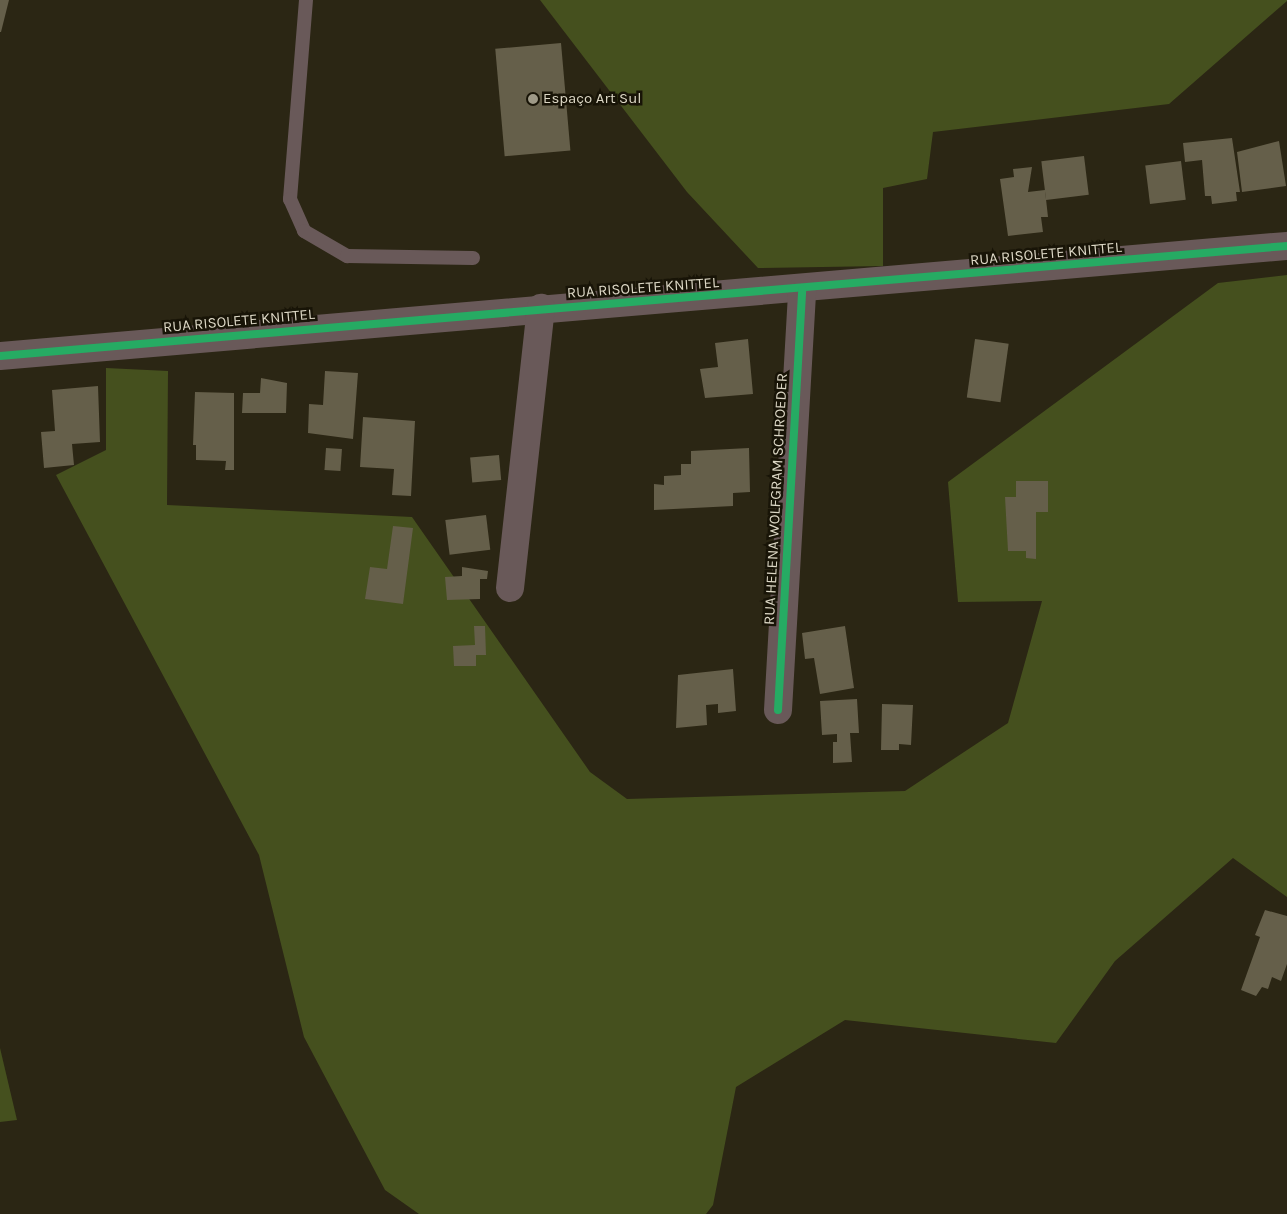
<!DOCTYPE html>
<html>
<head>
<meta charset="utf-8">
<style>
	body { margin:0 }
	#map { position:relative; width:1287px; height:1214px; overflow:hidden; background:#2b2614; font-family:Karla,sans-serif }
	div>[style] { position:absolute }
	.green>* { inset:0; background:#45501e }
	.building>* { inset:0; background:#655f4a; transform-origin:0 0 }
	.lane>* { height:14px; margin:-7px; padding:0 7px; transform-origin:7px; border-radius:7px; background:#695959 }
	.street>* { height:28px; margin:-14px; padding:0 14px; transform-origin:14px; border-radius:14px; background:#695959 }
	.cycleway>* { height:8px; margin:-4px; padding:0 4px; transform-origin:4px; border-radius:4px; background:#26ab63 }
	.dots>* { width:14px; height:14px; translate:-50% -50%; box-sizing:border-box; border:2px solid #181407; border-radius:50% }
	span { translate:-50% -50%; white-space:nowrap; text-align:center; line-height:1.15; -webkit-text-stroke:5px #181407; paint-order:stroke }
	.poi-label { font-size:15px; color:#dcd7c5 }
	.left { translate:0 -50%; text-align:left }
	.street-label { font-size:15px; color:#dcd7c5 }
</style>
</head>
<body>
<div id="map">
	<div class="green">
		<i style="clip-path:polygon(540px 0,1287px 0,1287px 1px,1169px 104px,933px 132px,927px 179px,883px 188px,883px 266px,758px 268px,687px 192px)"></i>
		<i style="clip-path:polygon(1287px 275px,1287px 897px,1233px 858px,1115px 961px,1056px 1043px,845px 1020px,736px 1087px,713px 1205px,706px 1214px,419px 1214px,385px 1190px,304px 1037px,259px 855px,56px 475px,106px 450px,106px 368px,168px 371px,167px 505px,412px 517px,590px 772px,627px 799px,905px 791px,1008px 723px,1042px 601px,958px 602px,948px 482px,1218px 283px)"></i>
		<i style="clip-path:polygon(0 1048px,17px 1120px,0 1122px)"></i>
	</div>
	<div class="building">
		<i style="clip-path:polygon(0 0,9px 0,1px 32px,0 32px)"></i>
		<i style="left:561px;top:43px;width:108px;height:66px;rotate:85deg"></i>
		<i style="clip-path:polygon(1232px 138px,1240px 192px,1236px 192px,1237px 201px,1212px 204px,1211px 196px,1205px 196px,1202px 160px,1185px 162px,1183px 143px)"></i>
		<i style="clip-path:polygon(1279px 141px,1286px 186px,1242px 192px,1237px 152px)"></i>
		<i style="left:1084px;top:156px;width:39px;height:43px;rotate:83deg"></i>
		<i style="left:1181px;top:161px;width:39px;height:36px;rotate:83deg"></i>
		<i style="clip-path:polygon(1032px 167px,1028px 192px,1045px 190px,1048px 217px,1041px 217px,1043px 232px,1008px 236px,1000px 179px,1014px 177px,1013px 169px)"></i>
		<i style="clip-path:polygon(748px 339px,753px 394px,705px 398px,700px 369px,718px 367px,715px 343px)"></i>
		<i style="left:975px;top:339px;width:34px;height:59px;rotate:8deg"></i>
		<i style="clip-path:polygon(325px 371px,358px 373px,353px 439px,308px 433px,309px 404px,323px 405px)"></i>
		<i style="clip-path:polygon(261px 378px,287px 383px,286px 413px,242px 413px,243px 393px,260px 393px)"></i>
		<i style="clip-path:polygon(98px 386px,100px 442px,72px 444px,74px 465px,44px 468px,41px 432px,55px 431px,52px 390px)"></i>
		<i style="clip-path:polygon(195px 392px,234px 393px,234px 470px,225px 470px,226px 461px,196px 460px,196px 445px,193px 445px)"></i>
		<i style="clip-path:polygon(363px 417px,415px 421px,411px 496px,392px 495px,394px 469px,360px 467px)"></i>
		<i style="left:326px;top:448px;width:16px;height:22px;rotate:4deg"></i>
		<i style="clip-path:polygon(749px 448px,750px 492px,733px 493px,733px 506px,654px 510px,654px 484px,664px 485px,664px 476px,681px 475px,681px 464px,691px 464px,691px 451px)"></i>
		<i style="left:499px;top:455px;width:25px;height:29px;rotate:85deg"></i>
		<i style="clip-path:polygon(1016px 481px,1048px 481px,1048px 512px,1036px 512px,1036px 559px,1026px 558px,1026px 551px,1008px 551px,1005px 497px,1016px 497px)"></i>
		<i style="left:486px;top:515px;width:35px;height:41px;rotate:83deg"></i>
		<i style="clip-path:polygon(393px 526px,413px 528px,403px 604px,365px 599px,370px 567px,387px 569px)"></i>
		<i style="clip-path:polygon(462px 567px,488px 571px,487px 579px,480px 579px,480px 599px,447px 600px,445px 577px,462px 576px)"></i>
		<i style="clip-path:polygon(474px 626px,485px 626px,486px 655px,476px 655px,476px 666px,454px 666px,453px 646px,475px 645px)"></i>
		<i style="clip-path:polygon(845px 626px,854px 688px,820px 694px,814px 658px,805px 659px,802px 633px)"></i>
		<i style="clip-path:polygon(733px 669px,736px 711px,718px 713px,718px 704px,706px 705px,707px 725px,676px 728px,678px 675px)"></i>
		<i style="clip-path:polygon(857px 699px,859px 733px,850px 733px,852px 762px,833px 763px,833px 742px,837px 742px,837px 734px,822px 735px,820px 701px)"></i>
		<i style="clip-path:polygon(882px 704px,913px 705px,911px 745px,899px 744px,899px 750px,881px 750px)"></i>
		<i style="clip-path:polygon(1265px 910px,1287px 916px,1287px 964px,1281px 981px,1272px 977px,1268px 989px,1262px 987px,1256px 996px,1241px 990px,1260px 937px,1255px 935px)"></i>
	</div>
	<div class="lane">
		<i style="left:306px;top:0;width:200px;rotate:94.6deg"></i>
		<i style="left:290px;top:199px;width:35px;rotate:66deg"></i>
		<i style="left:304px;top:231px;width:50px;rotate:30.2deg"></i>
		<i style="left:347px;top:256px;width:126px;rotate:0.9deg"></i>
	</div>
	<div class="street">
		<i style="left:0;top:356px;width:1292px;rotate:-4.89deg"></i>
		<i style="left:510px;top:588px;width:282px;rotate:-83.7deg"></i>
		<i style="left:778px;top:710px;width:421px;rotate:-86.7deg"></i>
	</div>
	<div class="cycleway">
		<i style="left:0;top:356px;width:1292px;rotate:-4.89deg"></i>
		<i style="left:778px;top:710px;width:421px;rotate:-86.7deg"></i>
	</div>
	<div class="dots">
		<i style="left:533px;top:99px;background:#9e9987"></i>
	</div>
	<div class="poi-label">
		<span class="left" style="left:543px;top:99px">Espaço Art Sul</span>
	</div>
	<div class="street-label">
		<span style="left:1046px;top:254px;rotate:-5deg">RUA RISOLETE KNITTEL</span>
		<span style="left:643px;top:288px;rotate:-4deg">RUA RISOLETE KNITTEL</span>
		<span style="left:239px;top:321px;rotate:-5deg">RUA RISOLETE KNITTEL</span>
		<span style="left:776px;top:499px;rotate:-87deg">RUA HELENA WOLFGRAM SCHROEDER</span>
	</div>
</div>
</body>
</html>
